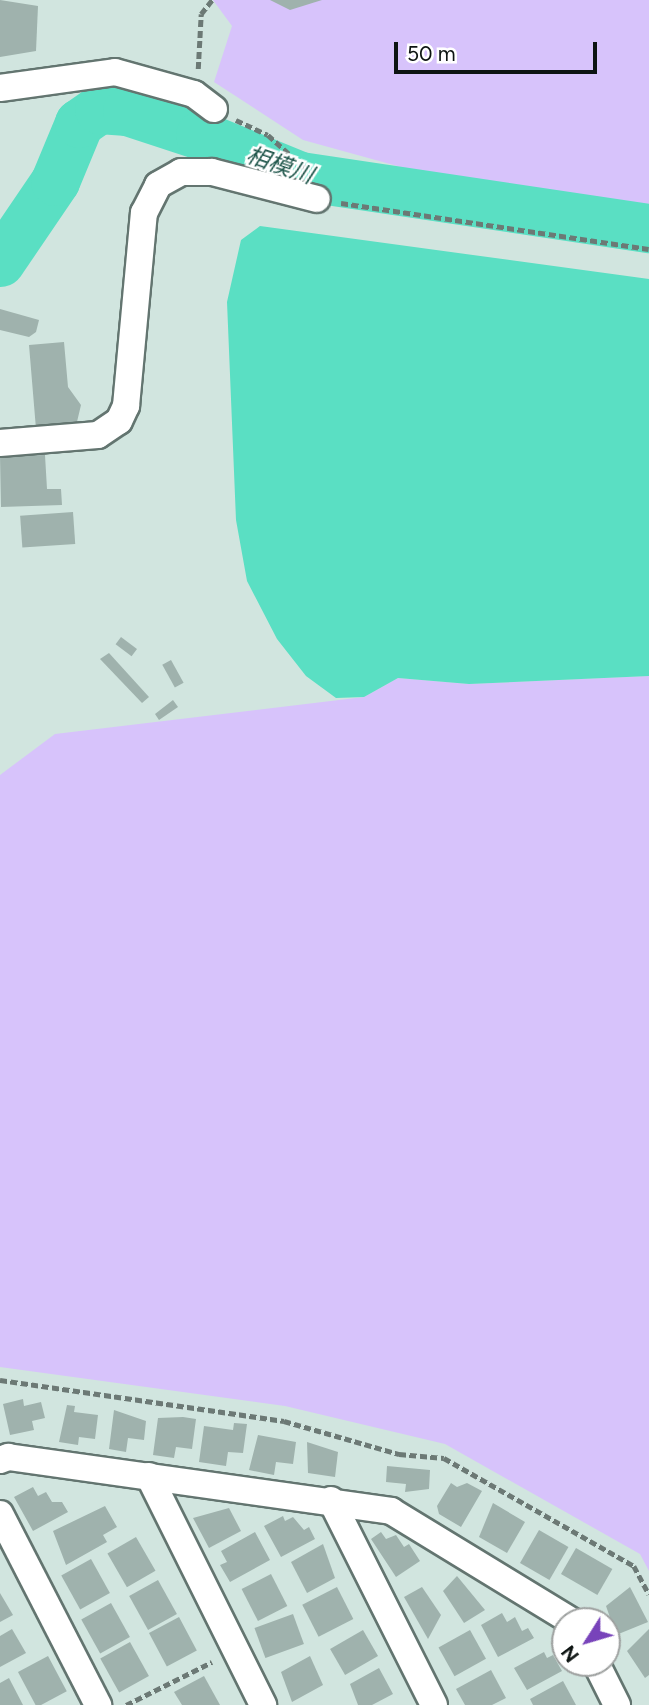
<!DOCTYPE html>
<html>
<head>
<meta charset="utf-8">
<style>
	body { margin:0 }
	#map { position:relative; width:649px; height:1705px; overflow:hidden; background:#d1e5df; font-family:Figtree,"Noto Sans JP",sans-serif }
	div>[style] { position:absolute }
	.green>* { inset:0; background:#d7c3fb }
	.water>* { inset:0; background:#5adfc3 }
	.river>* { height:49px; margin:-24.5px; padding:0 24.5px; transform-origin:24.5px; border-radius:24.5px; background:#5adfc3 }
	.building>* { inset:0; background:#9fb2ad; transform-origin:0 0 }
	.path>* { height:4.5px; margin-top:-2.25px; transform-origin:0; background:repeating-linear-gradient(90deg,#6c7975 0 7px,transparent 0 10.5px) }
	.roads { filter:drop-shadow(2px 0 #637570) drop-shadow(-2px 0 #637570) drop-shadow(0 2px #637570) drop-shadow(0 -2px #637570) }
	.street>* { height:26px; margin:-13px; padding:0 13px; transform-origin:13px; border-radius:13px; background:#fff }
	span { translate:-50% -50%; white-space:nowrap; text-align:center; line-height:1.15; -webkit-text-stroke:5px #fff; paint-order:stroke }
	.water-label { font-size:23px; color:#1e554a; font-style:italic }
	.north { position:absolute; left:551px; top:1607px; width:70px; height:70px; box-sizing:border-box; background:#fff; border:2px solid #9ea1a0; border-radius:50%; rotate:233deg; font-size:19px; font-weight:700; line-height:28px; text-align:center; color:#0d1412 }
	.north::after { content:''; display:block; margin:auto; width:24px; height:32px; background:#7843ba; clip-path:polygon(50% 0,100% 100%,50% 72%,0 100%) }
	.scale { position:absolute; left:394px; top:42px; width:203px; height:32px; box-sizing:border-box; border:4px solid #0d1412; border-top:0; padding-left:9px; font-size:21px; line-height:24px; white-space:nowrap; color:#0d1412; -webkit-text-stroke:5px #fff; paint-order:stroke }
</style>
</head>
<body>
<div id="map">
	<div class="green">
		<div style="clip-path:polygon(213px 0,649px 0,649px 204px,448px 180px,303px 140px,214px 82px,232px 26px)"></div>
		<div style="clip-path:polygon(649px 676px,649px 1571px,640px 1554px,445px 1444px,285px 1406px,0 1367px,0 775px,55px 734px,364px 697px,398px 678px,469px 684px)"></div>
	</div>
	<div class="water">
		<div style="clip-path:polygon(260px 226px,649px 279px,649px 676px,469px 684px,398px 678px,364px 697px,336px 698px,306px 676px,277px 639px,247px 581px,236px 520px,227px 302px,241px 240px)"></div>
	</div>
	<div class="river">
		<div style="left:0;top:262px;width:98px;rotate:-55.8deg"></div>
		<div style="left:55px;top:181px;width:63px;rotate:-67.5deg"></div>
		<div style="left:79px;top:123px;width:24px;rotate:-35deg"></div>
		<div style="left:99px;top:109px;width:28px;rotate:4deg"></div>
		<div style="left:127px;top:111px;width:77px;rotate:18.2deg"></div>
		<div style="left:200px;top:135px;width:108px;rotate:22.3deg"></div>
		<div style="left:300px;top:176px;width:353px;rotate:8.5deg"></div>
	</div>
	<div class="building">
		<div style="clip-path:polygon(0 0,38px 6px,36px 51px,0 57px)"></div>
		<div style="clip-path:polygon(270px 0,322px 0,290px 10px)"></div>
		<div style="clip-path:polygon(0 309px,39px 320px,36px 332px,29px 337px,0 330px)"></div>
		<div style="clip-path:polygon(64px 342px,68px 387px,81px 405px,76px 426px,36px 429px,29px 345px)"></div>
		<div style="clip-path:polygon(45px 455px,47px 489px,61px 489px,62px 505px,1px 507px,0 456px)"></div>
		<div style="left:73px;top:512px;width:32px;height:53px;rotate:86deg"></div>
		<div style="left:121px;top:637px;width:20px;height:9px;rotate:37deg"></div>
		<div style="clip-path:polygon(109px 653px,149px 697px,142px 703px,100px 659px)"></div>
		<div style="left:171px;top:660px;width:26px;height:10px;rotate:61deg"></div>
		<div style="clip-path:polygon(173px 700px,178px 707px,159px 720px,155px 714px)"></div>
		<div style="clip-path:polygon(23px 1399px,24px 1406px,41px 1402px,45px 1418px,32px 1421px,34px 1430px,10px 1435px,3px 1404px)"></div>
		<div style="clip-path:polygon(67px 1405px,75px 1406px,74px 1412px,98px 1415px,95px 1439px,79px 1437px,78px 1445px,59px 1442px)"></div>
		<div style="clip-path:polygon(114px 1410px,146px 1421px,144px 1440px,128px 1438px,126px 1452px,109px 1449px)"></div>
		<div style="clip-path:polygon(183px 1417px,196px 1419px,192px 1449px,176px 1447px,174px 1458px,153px 1455px,158px 1418px)"></div>
		<div style="clip-path:polygon(234px 1423px,247px 1424px,243px 1453px,228px 1452px,226px 1466px,199px 1462px,204px 1426px,233px 1430px)"></div>
		<div style="clip-path:polygon(258px 1435px,296px 1442px,293px 1464px,276px 1462px,274px 1475px,249px 1470px)"></div>
		<div style="clip-path:polygon(307px 1442px,338px 1452px,335px 1477px,308px 1473px)"></div>
		<div style="clip-path:polygon(387px 1466px,430px 1470px,429px 1489px,405px 1492px,406px 1484px,386px 1482px)"></div>
		<div style="clip-path:polygon(451px 1483px,457px 1487px,467px 1483px,482px 1491px,461px 1527px,439px 1514px,437px 1506px)"></div>
		<div style="clip-path:polygon(33px 1487px,38px 1496px,46px 1492px,52px 1502px,62px 1502px,68px 1512px,33px 1531px,14px 1497px)"></div>
		<div style="clip-path:polygon(493px 1503px,525px 1522px,507px 1553px,479px 1537px)"></div>
		<div style="clip-path:polygon(105px 1506px,117px 1527px,103px 1535px,107px 1542px,66px 1565px,53px 1531px)"></div>
		<div style="clip-path:polygon(229px 1508px,241px 1531px,209px 1548px,193px 1518px)"></div>
		<div style="clip-path:polygon(283px 1516px,285px 1521px,293px 1517px,304px 1530px,309px 1527px,315px 1539px,281px 1557px,264px 1526px)"></div>
		<div style="left:539px;top:1530px;width:34px;height:38px;rotate:30deg"></div>
		<div style="clip-path:polygon(255px 1532px,270px 1560px,230px 1582px,220px 1565px,227px 1562px,221px 1551px)"></div>
		<div style="clip-path:polygon(381px 1532px,386px 1539px,396px 1535px,404px 1547px,409px 1544px,420px 1561px,396px 1577px,371px 1539px)"></div>
		<div style="left:136px;top:1537px;width:39px;height:33px;rotate:60deg"></div>
		<div style="clip-path:polygon(323px 1544px,335px 1578px,307px 1593px,291px 1562px)"></div>
		<div style="left:576px;top:1548px;width:42px;height:30px;rotate:30deg"></div>
		<div style="left:91px;top:1559px;width:39px;height:34px;rotate:61deg"></div>
		<div style="left:271px;top:1574px;width:36px;height:33px;rotate:63deg"></div>
		<div style="clip-path:polygon(457px 1576px,485px 1610px,464px 1623px,443px 1591px)"></div>
		<div style="left:158px;top:1580px;width:39px;height:33px;rotate:61deg"></div>
		<div style="left:337px;top:1587px;width:36px;height:39px;rotate:63deg"></div>
		<div style="clip-path:polygon(422px 1587px,441px 1615px,428px 1639px,404px 1597px)"></div>
		<div style="clip-path:polygon(630px 1587px,648px 1622px,616px 1635px,606px 1606px)"></div>
		<div style="clip-path:polygon(0 1593px,13px 1615px,0 1622px)"></div>
		<div style="left:111px;top:1603px;width:39px;height:34px;rotate:61deg"></div>
		<div style="clip-path:polygon(502px 1613px,507px 1622px,515px 1617px,522px 1631px,528px 1628px,534px 1638px,498px 1657px,481px 1625px)"></div>
		<div style="left:293px;top:1614px;width:32px;height:41px;rotate:70deg"></div>
		<div style="left:179px;top:1617px;width:38px;height:34px;rotate:62deg"></div>
		<div style="clip-path:polygon(12px 1629px,26px 1653px,0 1667px,0 1636px)"></div>
		<div style="clip-path:polygon(649px 1629px,649px 1675px,645px 1678px,627px 1651px)"></div>
		<div style="left:363px;top:1630px;width:30px;height:38px;rotate:60deg"></div>
		<div style="left:470px;top:1630px;width:33px;height:36px;rotate:61deg"></div>
		<div style="left:130px;top:1642px;width:39px;height:34px;rotate:61deg"></div>
		<div style="clip-path:polygon(544px 1652px,547px 1658px,553px 1655px,562px 1671px,527px 1690px,514px 1668px)"></div>
		<div style="left:48px;top:1656px;width:40px;height:34px;rotate:62deg"></div>
		<div style="clip-path:polygon(310px 1656px,323px 1685px,292px 1702px,281px 1672px)"></div>
		<div style="clip-path:polygon(379px 1668px,393px 1694px,372px 1705px,358px 1705px,350px 1684px)"></div>
		<div style="clip-path:polygon(491px 1670px,506px 1698px,492px 1705px,465px 1705px,456px 1689px)"></div>
		<div style="clip-path:polygon(204px 1676px,220px 1705px,182px 1705px,174px 1692px)"></div>
		<div style="clip-path:polygon(9px 1678px,23px 1705px,0 1705px,0 1683px)"></div>
		<div style="clip-path:polygon(563px 1681px,576px 1705px,533px 1705px,530px 1699px)"></div>
	</div>
	<div class="path">
		<div style="left:198px;top:69px;width:55px;rotate:-86.9deg"></div>
		<div style="left:201px;top:14px;width:18px;rotate:-52deg"></div>
		<div style="left:236px;top:120px;width:35px;rotate:25deg"></div>
		<div style="left:268px;top:135px;width:51px;rotate:41.8deg"></div>
		<div style="left:341px;top:203px;width:311px;rotate:8.5deg"></div>
		<div style="left:0;top:1380px;width:287px;rotate:8.2deg"></div>
		<div style="left:284px;top:1421px;width:120px;rotate:16deg"></div>
		<div style="left:399px;top:1454px;width:45px;rotate:5.1deg"></div>
		<div style="left:444px;top:1458px;width:219px;rotate:29.6deg"></div>
		<div style="left:634px;top:1566px;width:32px;rotate:62deg"></div>
		<div style="left:126px;top:1705px;width:96px;rotate:-26.6deg"></div>
	</div>
	<div class="roads">
		<div class="street">
			<div style="left:0;top:88px;width:116px;rotate:-7.9deg"></div>
			<div style="left:115px;top:72px;width:82px;rotate:15.6deg"></div>
			<div style="left:194px;top:94px;width:25px;rotate:37deg"></div>
			<div style="left:0;top:443px;width:98px;rotate:-4.7deg"></div>
			<div style="left:98px;top:435px;width:25px;rotate:-34deg"></div>
			<div style="left:119px;top:421px;width:17px;rotate:-65deg"></div>
			<div style="left:126px;top:406px;width:194px;rotate:-84.7deg"></div>
			<div style="left:144px;top:213px;width:31px;rotate:-63deg"></div>
			<div style="left:158px;top:185px;width:26px;rotate:-29deg"></div>
			<div style="left:181px;top:172px;width:31px"></div>
			<div style="left:212px;top:172px;width:108px;rotate:14.4deg"></div>
			<div style="left:0;top:1460px;width:9px;rotate:-21deg"></div>
			<div style="left:8px;top:1457px;width:387px;rotate:8deg"></div>
			<div style="left:391px;top:1511px;width:211px;rotate:31.4deg"></div>
			<div style="left:149px;top:1476px;width:256px;rotate:63.5deg"></div>
			<div style="left:331px;top:1500px;width:229px;rotate:63.3deg"></div>
			<div style="left:0;top:1514px;width:215px;rotate:62.8deg"></div>
			<div style="left:596px;top:1663px;width:47px;rotate:63.4deg"></div>
		</div>
	</div>
	<div class="water-label">
		<span style="left:280px;top:165px;rotate:19deg">相模川</span>
	</div>
	<div class="north">N</div>
	<div class="scale">50 m</div>
</div>
</body>
</html>
